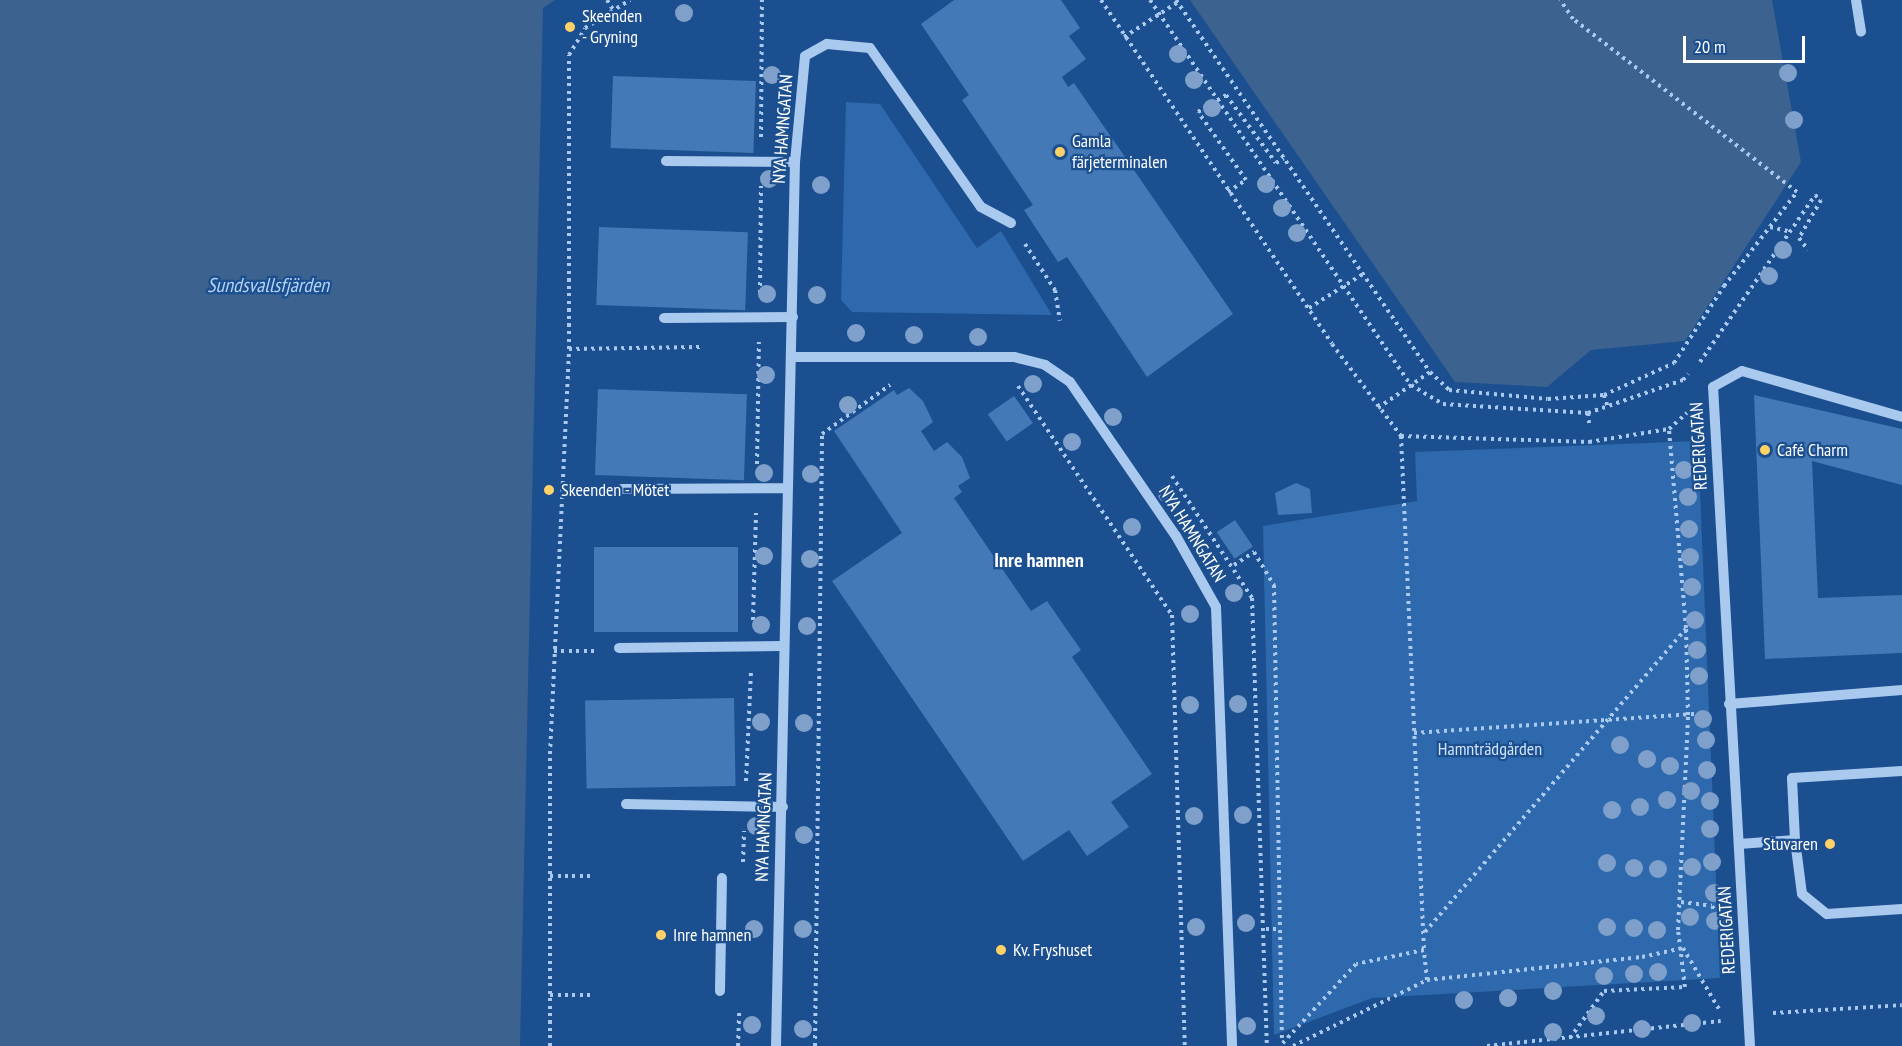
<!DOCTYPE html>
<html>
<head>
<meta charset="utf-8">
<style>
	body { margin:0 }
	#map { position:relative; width:1902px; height:1046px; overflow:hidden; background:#1b4f8f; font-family:"PT Sans Narrow",sans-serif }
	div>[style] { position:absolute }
	.green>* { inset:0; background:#2e69ad }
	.water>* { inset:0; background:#3c6290 }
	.building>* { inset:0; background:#4478b7; transform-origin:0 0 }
	.path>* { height:4px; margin-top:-2px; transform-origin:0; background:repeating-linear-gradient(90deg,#a9c9ee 0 3px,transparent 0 7.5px) }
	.minor>* { height:10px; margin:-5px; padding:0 5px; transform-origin:5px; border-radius:5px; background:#a9c9ee }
	.trees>* { width:18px; height:18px; margin:-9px; border-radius:50%; background:#7ea0ca }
	.dots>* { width:16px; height:16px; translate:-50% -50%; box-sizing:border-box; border:3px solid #1b4f8f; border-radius:50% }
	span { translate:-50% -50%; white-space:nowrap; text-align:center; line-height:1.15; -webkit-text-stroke:4.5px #1b4f8f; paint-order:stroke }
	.poi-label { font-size:18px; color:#fff }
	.left { translate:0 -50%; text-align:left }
	.right { translate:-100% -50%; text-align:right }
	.street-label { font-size:18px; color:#fff }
	.park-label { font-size:18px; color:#cfe3fa }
	.water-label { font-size:20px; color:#b5d3f5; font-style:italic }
	.neighbourhood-label { font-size:20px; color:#fff; font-weight:700 }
	.scale { position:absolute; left:1683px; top:36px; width:122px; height:27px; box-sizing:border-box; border:3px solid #fff; border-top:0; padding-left:8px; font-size:18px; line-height:21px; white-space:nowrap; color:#fff; -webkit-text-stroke:4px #1b4f8f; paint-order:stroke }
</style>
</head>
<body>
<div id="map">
	<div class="green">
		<div style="clip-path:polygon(846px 102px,880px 104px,977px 248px,1001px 231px,1052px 315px,852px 312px,841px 300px)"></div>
		<div style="clip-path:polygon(1698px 441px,1720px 978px,1372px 998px,1274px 1035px,1263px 526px,1417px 501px,1415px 452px)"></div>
	</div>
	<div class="water">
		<div style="clip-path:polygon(0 0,555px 0,543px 8px,520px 1046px,0 1046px)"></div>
		<div style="clip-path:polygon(1190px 0,1772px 0,1801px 162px,1685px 341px,1591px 350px,1547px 387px,1455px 382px)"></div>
	</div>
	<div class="building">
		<div style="clip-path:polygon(954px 0,1061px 0,1080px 28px,1069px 36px,1086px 59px,1062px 77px,1068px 87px,1074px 83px,1233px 314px,1147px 377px,1067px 257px,1058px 262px,1024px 210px,1033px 205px,962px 100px,969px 95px,921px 24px)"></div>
		<div style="left:613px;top:76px;width:143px;height:72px;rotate:2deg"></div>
		<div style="left:599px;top:227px;width:149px;height:78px;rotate:2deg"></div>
		<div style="clip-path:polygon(909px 388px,923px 401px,933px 422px,921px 431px,934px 451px,947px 442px,962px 457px,970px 478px,958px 486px,962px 492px,954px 498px,1031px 611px,1047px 601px,1081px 650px,1072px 657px,1152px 774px,1111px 802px,1129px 827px,1087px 856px,1069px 830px,1023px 861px,832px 581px,902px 533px,834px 431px,894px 390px,897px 395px)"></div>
		<div style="left:598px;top:389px;width:149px;height:86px;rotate:2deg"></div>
		<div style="clip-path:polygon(1754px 395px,1902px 429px,1902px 485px,1812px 461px,1818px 598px,1902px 595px,1902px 653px,1765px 659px)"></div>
		<div style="left:1014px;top:396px;width:33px;height:32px;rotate:55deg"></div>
		<div style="clip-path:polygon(1296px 483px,1310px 489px,1312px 513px,1278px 515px,1275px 493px)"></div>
		<div style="left:1235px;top:520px;width:32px;height:22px;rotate:56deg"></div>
		<div style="left:594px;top:547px;width:144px;height:85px"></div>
		<div style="left:734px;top:698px;width:88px;height:149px;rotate:89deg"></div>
	</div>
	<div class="path">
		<div style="left:607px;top:0;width:13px;rotate:58deg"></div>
		<div style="left:1101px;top:0;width:414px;rotate:56.1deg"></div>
		<div style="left:1332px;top:344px;width:115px;rotate:53.1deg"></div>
		<div style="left:1401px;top:436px;width:515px;rotate:87.44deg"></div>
		<div style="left:1424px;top:950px;width:69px;rotate:168.4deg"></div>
		<div style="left:1356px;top:964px;width:112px;rotate:132.8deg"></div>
		<div style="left:1150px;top:0;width:465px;rotate:55.9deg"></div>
		<div style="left:1411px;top:385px;width:37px;rotate:31deg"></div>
		<div style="left:1443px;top:404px;width:145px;rotate:3.6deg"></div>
		<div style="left:1588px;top:413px;width:101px;rotate:-19.2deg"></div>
		<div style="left:1683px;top:380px;width:8px;rotate:-50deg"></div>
		<div style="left:1176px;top:0;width:450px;rotate:55.7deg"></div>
		<div style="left:1430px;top:372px;width:26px;rotate:43deg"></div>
		<div style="left:1449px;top:390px;width:99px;rotate:5.2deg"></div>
		<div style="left:1548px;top:399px;width:56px;rotate:-4.1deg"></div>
		<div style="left:1604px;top:395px;width:77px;rotate:-24.6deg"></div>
		<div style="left:1674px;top:363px;width:92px;rotate:-57deg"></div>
		<div style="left:1724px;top:286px;width:119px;rotate:-52.2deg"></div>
		<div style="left:1797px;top:192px;width:283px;rotate:-142.3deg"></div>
		<div style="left:1573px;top:19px;width:23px;rotate:-124deg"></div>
		<div style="left:1124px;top:37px;width:64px;rotate:-32.9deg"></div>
		<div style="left:761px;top:137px;width:137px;rotate:-89.6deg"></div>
		<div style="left:1228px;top:192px;width:22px;rotate:-34deg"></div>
		<div style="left:1246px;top:180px;width:83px;rotate:-125.2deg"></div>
		<div style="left:1198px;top:112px;width:33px;rotate:-31deg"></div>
		<div style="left:1226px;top:95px;width:84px;rotate:53.7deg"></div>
		<div style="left:1276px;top:163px;width:9px;rotate:-32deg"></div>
		<div style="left:1770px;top:227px;width:18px;rotate:13deg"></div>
		<div style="left:1025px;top:244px;width:55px;rotate:56.9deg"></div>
		<div style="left:1055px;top:290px;width:31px;rotate:81deg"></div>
		<div style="left:760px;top:293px;width:107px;rotate:-89.5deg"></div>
		<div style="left:1309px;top:308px;width:64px;rotate:-32.2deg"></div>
		<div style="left:569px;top:349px;width:131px;rotate:-0.9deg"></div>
		<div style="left:1700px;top:362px;width:203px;rotate:-55.4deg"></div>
		<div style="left:1815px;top:195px;width:8px;rotate:40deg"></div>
		<div style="left:1821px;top:200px;width:44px;rotate:120.1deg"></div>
		<div style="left:1799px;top:238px;width:15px;rotate:53deg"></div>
		<div style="left:1018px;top:386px;width:276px;rotate:56.1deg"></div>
		<div style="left:1172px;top:615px;width:431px;rotate:88.3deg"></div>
		<div style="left:1604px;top:395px;width:14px;rotate:73deg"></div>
		<div style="left:1378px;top:408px;width:63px;rotate:-34.7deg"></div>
		<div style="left:1588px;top:413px;width:10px;rotate:84deg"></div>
		<div style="left:1401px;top:436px;width:188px;rotate:1.8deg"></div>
		<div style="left:1589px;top:442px;width:81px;rotate:-9.2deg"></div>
		<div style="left:1669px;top:429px;width:24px;rotate:-42deg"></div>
		<div style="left:757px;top:464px;width:122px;rotate:-89.1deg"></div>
		<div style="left:1172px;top:476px;width:146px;rotate:56.7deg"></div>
		<div style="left:1252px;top:598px;width:448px;rotate:88.1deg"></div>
		<div style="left:562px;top:491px;width:35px;rotate:-2deg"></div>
		<div style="left:1234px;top:565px;width:24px;rotate:-33deg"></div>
		<div style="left:1254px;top:552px;width:39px;rotate:59deg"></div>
		<div style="left:1274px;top:585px;width:457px;rotate:89deg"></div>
		<div style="left:753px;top:620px;width:107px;rotate:-88.4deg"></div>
		<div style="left:554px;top:651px;width:40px"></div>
		<div style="left:1414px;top:733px;width:291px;rotate:-3.9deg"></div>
		<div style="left:746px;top:781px;width:109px;rotate:-87.4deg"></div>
		<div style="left:743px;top:862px;width:31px;rotate:-88deg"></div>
		<div style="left:550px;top:876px;width:44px"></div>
		<div style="left:1681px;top:902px;width:31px;rotate:7deg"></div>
		<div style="left:1712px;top:906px;width:6px;rotate:59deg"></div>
		<div style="left:1266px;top:929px;width:14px"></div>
		<div style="left:1425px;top:932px;width:400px;rotate:-49.3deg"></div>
		<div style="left:1427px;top:980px;width:216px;rotate:-6.1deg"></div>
		<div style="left:1642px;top:957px;width:42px;rotate:-12.4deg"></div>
		<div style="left:1683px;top:948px;width:71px;rotate:59.5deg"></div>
		<div style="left:550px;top:995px;width:42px"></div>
		<div style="left:1773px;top:1013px;width:129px;rotate:-3.5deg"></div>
		<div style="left:1570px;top:1038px;width:58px;rotate:-54.1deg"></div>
		<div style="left:1604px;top:991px;width:81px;rotate:-2.8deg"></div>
		<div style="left:1685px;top:987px;width:57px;rotate:-97deg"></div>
		<div style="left:1678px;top:930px;width:215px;rotate:-87.3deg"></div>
		<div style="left:1688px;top:715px;width:87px;rotate:-91.3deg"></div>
		<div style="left:1686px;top:628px;width:200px;rotate:-94.9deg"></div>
		<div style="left:550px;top:1046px;width:292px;rotate:-90deg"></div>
		<div style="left:550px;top:754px;width:405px;rotate:-87.3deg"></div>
		<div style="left:569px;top:349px;width:294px;rotate:-90deg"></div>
		<div style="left:569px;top:55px;width:31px;rotate:-59deg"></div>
		<div style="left:585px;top:28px;width:53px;rotate:-31.9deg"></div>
		<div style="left:738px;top:1046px;width:35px;rotate:-88deg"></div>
		<div style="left:815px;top:1046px;width:612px;rotate:-89.34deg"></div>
		<div style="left:822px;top:434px;width:84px;rotate:-35.8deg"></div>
		<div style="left:1293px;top:1046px;width:149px;rotate:-26.2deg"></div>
		<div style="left:1427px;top:980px;width:30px;rotate:-96deg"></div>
		<div style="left:1487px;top:1046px;width:235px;rotate:-6.1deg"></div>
	</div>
	<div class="minor">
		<div style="left:1856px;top:0;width:32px;rotate:81deg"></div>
		<div style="left:666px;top:161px;width:129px;rotate:0.4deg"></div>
		<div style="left:664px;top:318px;width:129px;rotate:-0.4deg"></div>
		<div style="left:792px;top:357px;width:222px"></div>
		<div style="left:1014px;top:357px;width:32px;rotate:14deg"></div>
		<div style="left:1045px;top:365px;width:30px;rotate:34deg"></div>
		<div style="left:1070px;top:382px;width:187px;rotate:55.5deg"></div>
		<div style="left:1176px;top:536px;width:81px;rotate:60.6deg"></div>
		<div style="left:1216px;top:607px;width:439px;rotate:87.9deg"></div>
		<div style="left:622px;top:489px;width:165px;rotate:-0.3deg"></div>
		<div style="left:619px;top:648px;width:164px;rotate:-0.7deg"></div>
		<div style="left:1729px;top:704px;width:174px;rotate:-4.6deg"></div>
		<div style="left:626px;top:804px;width:157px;rotate:1.1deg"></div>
		<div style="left:1795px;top:840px;width:54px;rotate:82.6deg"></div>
		<div style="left:1802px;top:894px;width:32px;rotate:39deg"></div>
		<div style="left:1827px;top:914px;width:75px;rotate:-3.8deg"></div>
		<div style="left:1739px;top:844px;width:56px;rotate:-4.1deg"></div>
		<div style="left:1795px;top:840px;width:62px;rotate:-92.8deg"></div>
		<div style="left:1792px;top:778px;width:110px;rotate:-3.6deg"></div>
		<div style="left:720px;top:991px;width:113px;rotate:-89deg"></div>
		<div style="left:776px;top:1046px;width:884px;rotate:-88.77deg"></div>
		<div style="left:795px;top:162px;width:106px;rotate:-84.6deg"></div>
		<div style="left:805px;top:56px;width:25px;rotate:-29deg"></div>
		<div style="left:827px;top:44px;width:43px;rotate:5.3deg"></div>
		<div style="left:870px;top:48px;width:194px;rotate:55.1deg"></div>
		<div style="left:981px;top:207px;width:34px;rotate:28deg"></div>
		<div style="left:1750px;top:1046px;width:660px;rotate:-93.21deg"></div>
		<div style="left:1713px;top:387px;width:33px;rotate:-29deg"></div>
		<div style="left:1742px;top:371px;width:166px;rotate:16deg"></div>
	</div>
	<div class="trees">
		<div style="left:684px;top:13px"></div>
		<div style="left:1178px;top:54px"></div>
		<div style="left:1788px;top:73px"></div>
		<div style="left:772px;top:75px"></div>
		<div style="left:1194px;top:80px"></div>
		<div style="left:1212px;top:108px"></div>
		<div style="left:1794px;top:120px"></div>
		<div style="left:769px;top:179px"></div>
		<div style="left:1266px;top:184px"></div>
		<div style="left:821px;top:185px"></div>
		<div style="left:1282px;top:208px"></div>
		<div style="left:1297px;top:233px"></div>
		<div style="left:1783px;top:250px"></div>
		<div style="left:1769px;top:276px"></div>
		<div style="left:767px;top:294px"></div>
		<div style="left:817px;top:295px"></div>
		<div style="left:856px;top:333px"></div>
		<div style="left:914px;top:335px"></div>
		<div style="left:978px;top:337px"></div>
		<div style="left:766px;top:375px"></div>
		<div style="left:1033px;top:384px"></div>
		<div style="left:848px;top:405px"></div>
		<div style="left:1113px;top:417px"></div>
		<div style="left:1072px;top:442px"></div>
		<div style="left:1684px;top:470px"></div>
		<div style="left:764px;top:473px"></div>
		<div style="left:811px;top:474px"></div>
		<div style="left:1167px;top:494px"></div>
		<div style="left:1688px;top:497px"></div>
		<div style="left:1132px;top:527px"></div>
		<div style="left:1689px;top:529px"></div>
		<div style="left:764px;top:556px"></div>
		<div style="left:1690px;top:557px"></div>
		<div style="left:810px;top:559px"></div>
		<div style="left:1692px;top:587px"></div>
		<div style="left:1234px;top:593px"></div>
		<div style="left:1190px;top:614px"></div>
		<div style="left:1695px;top:620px"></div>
		<div style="left:761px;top:625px"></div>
		<div style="left:807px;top:626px"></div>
		<div style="left:1697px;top:650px"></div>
		<div style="left:1699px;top:676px"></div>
		<div style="left:1238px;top:704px"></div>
		<div style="left:1190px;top:705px"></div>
		<div style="left:1703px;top:719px"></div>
		<div style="left:761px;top:722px"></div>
		<div style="left:804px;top:723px"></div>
		<div style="left:1706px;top:740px"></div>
		<div style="left:1620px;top:745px"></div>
		<div style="left:1647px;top:759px"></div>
		<div style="left:1670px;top:766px"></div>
		<div style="left:1707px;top:770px"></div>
		<div style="left:1691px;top:791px"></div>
		<div style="left:1667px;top:800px"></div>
		<div style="left:1710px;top:801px"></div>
		<div style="left:1640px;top:807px"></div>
		<div style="left:1612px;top:810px"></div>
		<div style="left:1243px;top:815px"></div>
		<div style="left:1194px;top:816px"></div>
		<div style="left:756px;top:826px"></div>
		<div style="left:1710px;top:829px"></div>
		<div style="left:804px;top:835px"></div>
		<div style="left:1712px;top:862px"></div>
		<div style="left:1607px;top:863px"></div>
		<div style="left:1692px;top:867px"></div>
		<div style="left:1634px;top:868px"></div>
		<div style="left:1658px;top:869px"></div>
		<div style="left:1714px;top:893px"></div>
		<div style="left:1690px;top:917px"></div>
		<div style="left:1715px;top:921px"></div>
		<div style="left:1246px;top:923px"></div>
		<div style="left:1196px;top:927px"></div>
		<div style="left:1607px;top:927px"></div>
		<div style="left:1634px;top:928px"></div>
		<div style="left:754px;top:929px"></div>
		<div style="left:803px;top:929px"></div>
		<div style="left:1657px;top:930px"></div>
		<div style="left:1658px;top:972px"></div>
		<div style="left:1634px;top:974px"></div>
		<div style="left:1604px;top:976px"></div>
		<div style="left:1553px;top:991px"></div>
		<div style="left:1508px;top:998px"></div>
		<div style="left:1464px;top:1000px"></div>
		<div style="left:1596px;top:1016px"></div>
		<div style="left:1692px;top:1023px"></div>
		<div style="left:752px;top:1025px"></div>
		<div style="left:1247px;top:1026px"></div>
		<div style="left:803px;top:1029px"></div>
		<div style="left:1642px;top:1029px"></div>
		<div style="left:1553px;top:1032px"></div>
	</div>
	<div class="dots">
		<div style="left:570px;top:27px;background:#ffd166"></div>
		<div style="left:1060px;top:152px;background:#ffd166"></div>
		<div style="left:1765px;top:450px;background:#ffd166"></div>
		<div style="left:549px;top:490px;background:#ffd166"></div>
		<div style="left:1830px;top:844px;background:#ffd166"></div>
		<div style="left:661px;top:935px;background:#ffd166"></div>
		<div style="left:1001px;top:950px;background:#ffd166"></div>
	</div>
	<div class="poi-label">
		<span class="left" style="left:582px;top:27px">Skeenden<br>- Gryning</span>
		<span class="left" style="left:1072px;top:152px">Gamla<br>färjeterminalen</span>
		<span class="left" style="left:1777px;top:450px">Café Charm</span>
		<span class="left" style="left:561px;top:490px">Skeenden - Mötet</span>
		<span class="right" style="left:1818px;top:844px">Stuvaren</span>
		<span class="left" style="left:673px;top:935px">Inre hamnen</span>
		<span class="left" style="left:1013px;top:950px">Kv. Fryshuset</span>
	</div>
	<div class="street-label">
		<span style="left:783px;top:129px;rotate:-86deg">NYA HAMNGATAN</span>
		<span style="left:1699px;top:446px;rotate:-93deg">REDERIGATAN</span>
		<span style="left:1192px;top:534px;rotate:58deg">NYA HAMNGATAN</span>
		<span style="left:764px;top:827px;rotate:-88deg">NYA HAMNGATAN</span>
		<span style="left:1727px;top:930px;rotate:-93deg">REDERIGATAN</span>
	</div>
	<div class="park-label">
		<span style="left:1490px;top:749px">Hamnträdgården</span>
	</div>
	<div class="water-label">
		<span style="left:268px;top:285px">Sundsvallsfjärden</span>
	</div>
	<div class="neighbourhood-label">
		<span style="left:1039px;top:560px">Inre hamnen</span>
	</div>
	<div class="scale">20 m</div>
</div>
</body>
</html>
